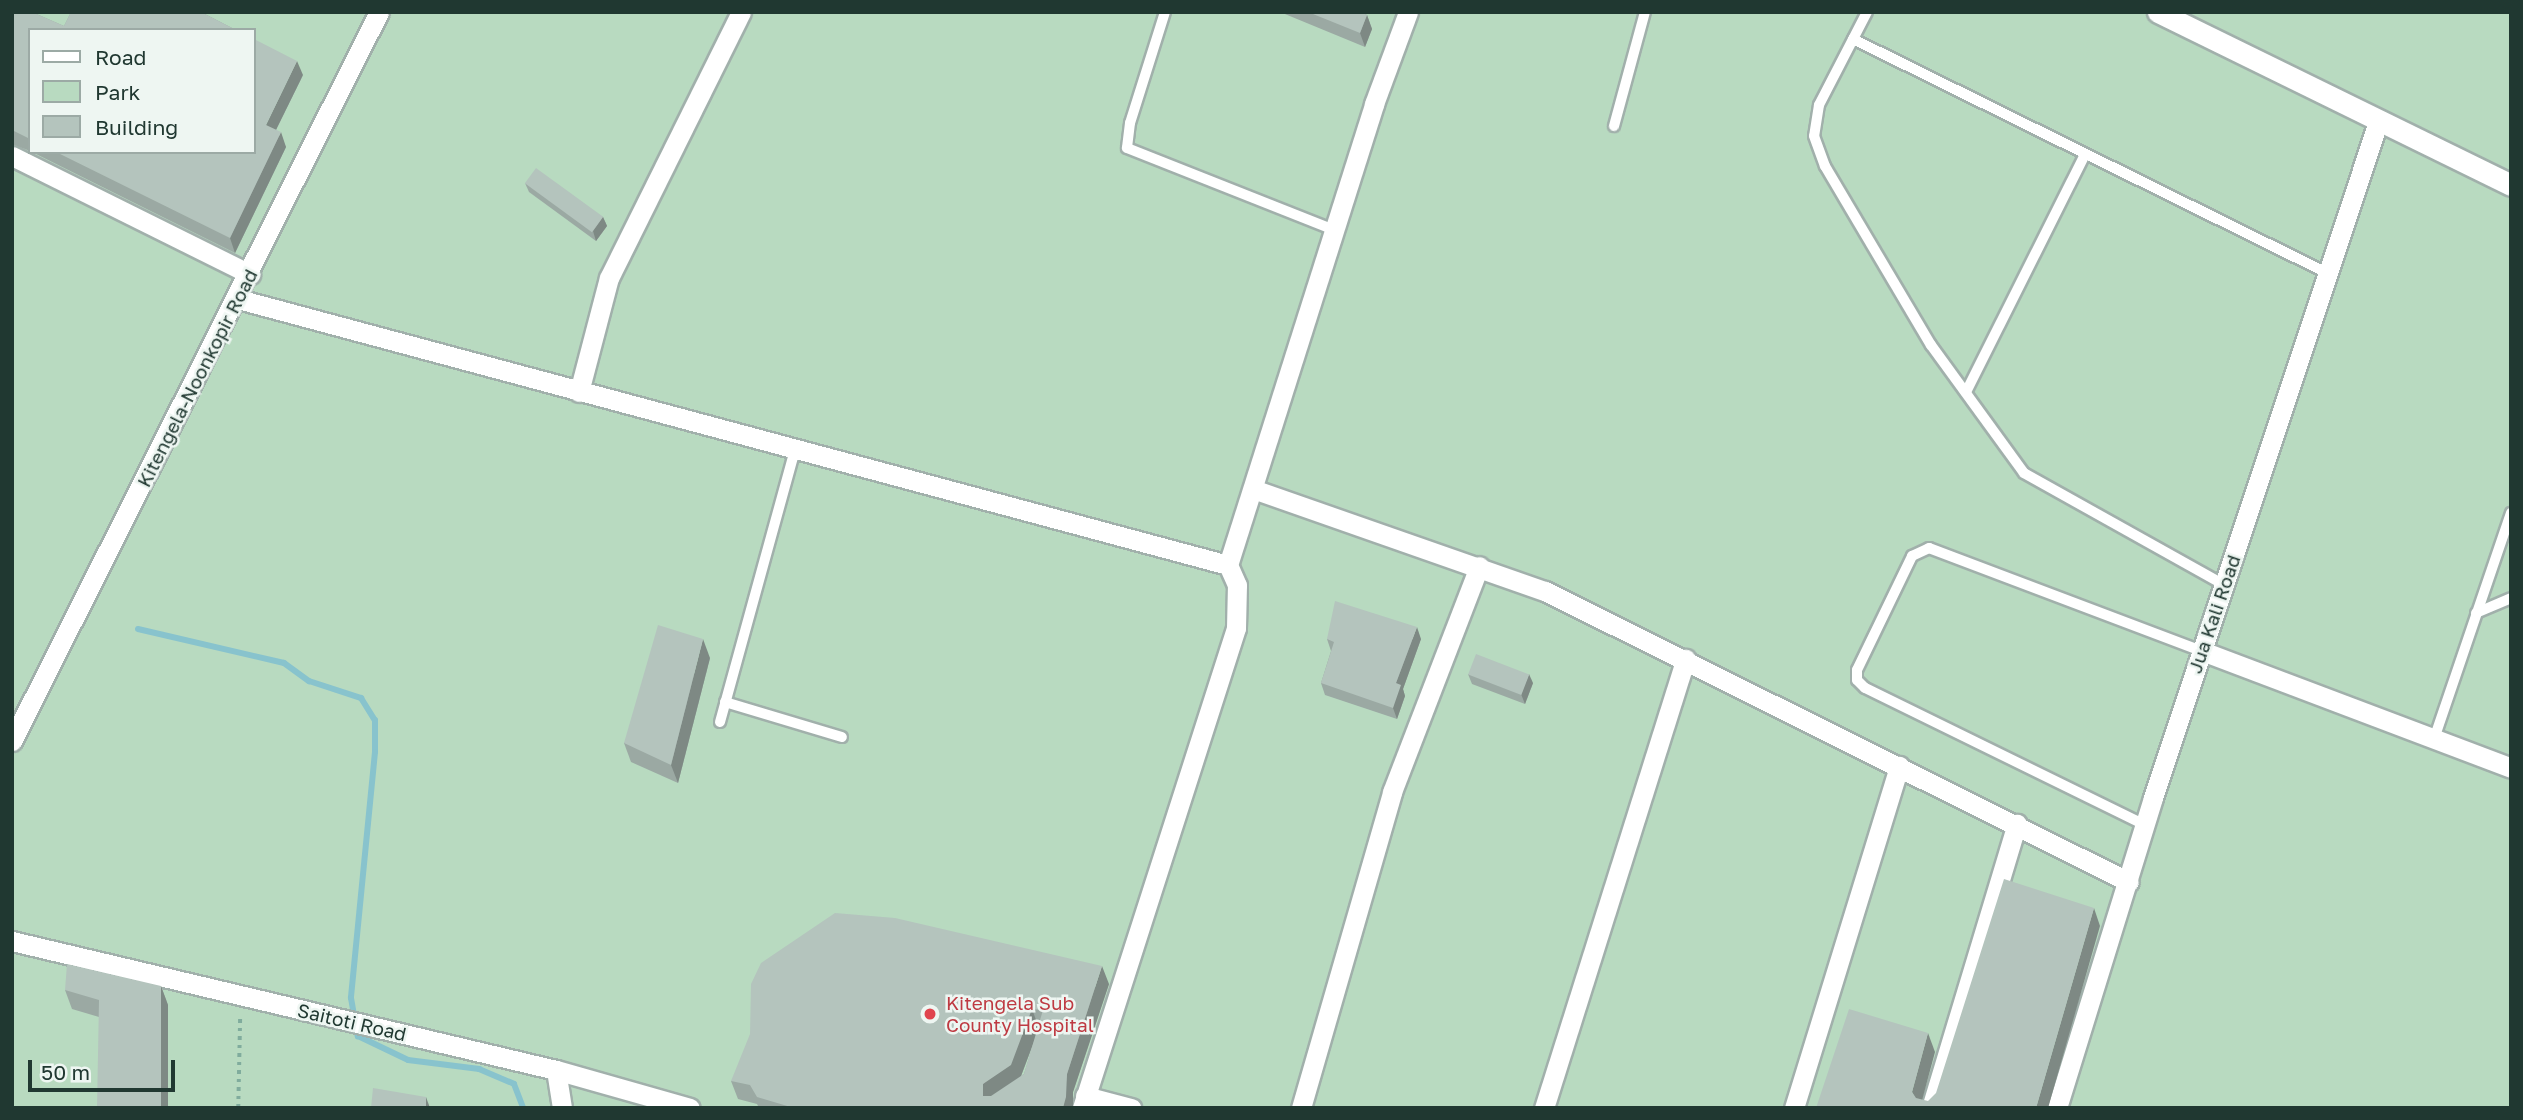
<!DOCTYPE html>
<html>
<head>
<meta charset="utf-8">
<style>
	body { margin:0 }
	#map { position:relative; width:2523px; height:1120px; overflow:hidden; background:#dee9e4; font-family:"Golos Text",sans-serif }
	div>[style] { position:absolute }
	.green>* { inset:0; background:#b8dac0 }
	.stream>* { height:6px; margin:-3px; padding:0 3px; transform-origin:3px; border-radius:3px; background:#88c3cd }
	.path>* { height:3.5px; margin-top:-1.75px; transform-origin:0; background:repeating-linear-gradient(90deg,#80ac9d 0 3.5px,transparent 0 8.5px) }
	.roads { filter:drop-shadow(2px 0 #a1b0ab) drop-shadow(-2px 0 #a1b0ab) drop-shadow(0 2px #a1b0ab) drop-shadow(0 -2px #a1b0ab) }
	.service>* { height:10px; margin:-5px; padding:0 5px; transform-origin:5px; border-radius:5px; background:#fff }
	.minor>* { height:19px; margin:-9.5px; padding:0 9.5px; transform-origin:9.5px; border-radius:9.5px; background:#fff }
	.tertiary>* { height:21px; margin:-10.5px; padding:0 10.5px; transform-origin:10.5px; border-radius:10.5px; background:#fff }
	.wall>* { inset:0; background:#9ba9a3 }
	.shaded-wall>* { inset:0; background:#7e8984 }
	.building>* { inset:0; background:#b4c4bd; transform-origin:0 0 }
	.dots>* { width:19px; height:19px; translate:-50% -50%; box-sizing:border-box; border:4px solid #eef6f2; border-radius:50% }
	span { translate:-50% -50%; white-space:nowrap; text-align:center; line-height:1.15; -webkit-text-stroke:5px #eef6f2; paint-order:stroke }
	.street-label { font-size:19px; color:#203831 }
	.health-label { font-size:19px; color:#be3a42 }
	.left { translate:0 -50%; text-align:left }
	.frame { position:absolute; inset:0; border:14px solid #203831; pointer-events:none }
	.legend { position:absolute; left:28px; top:28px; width:228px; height:126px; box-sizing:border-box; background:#eef6f2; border:2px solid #9caaa5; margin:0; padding:9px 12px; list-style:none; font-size:21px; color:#203831 }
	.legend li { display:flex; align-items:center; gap:14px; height:35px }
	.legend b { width:35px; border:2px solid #9caaa5 }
	.scale { position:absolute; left:28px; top:1060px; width:147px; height:32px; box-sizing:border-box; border:4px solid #203831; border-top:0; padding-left:9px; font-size:21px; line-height:24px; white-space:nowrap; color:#203831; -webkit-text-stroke:5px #eef6f2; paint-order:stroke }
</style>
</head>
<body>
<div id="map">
	<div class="green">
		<div style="clip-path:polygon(evenodd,12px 12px,2511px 12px,2511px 1108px,12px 1108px,12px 12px,30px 30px,254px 30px,254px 152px,30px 152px,30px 30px)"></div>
	</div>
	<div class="stream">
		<div style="left:138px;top:629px;width:150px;rotate:13.1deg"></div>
		<div style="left:284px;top:663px;width:31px;rotate:36deg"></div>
		<div style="left:309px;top:681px;width:55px;rotate:18.1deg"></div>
		<div style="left:361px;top:698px;width:26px;rotate:58deg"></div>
		<div style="left:375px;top:720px;width:32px;rotate:90deg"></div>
		<div style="left:375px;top:752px;width:247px;rotate:95.6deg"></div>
		<div style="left:351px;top:998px;width:39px;rotate:80deg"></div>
		<div style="left:358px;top:1036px;width:55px;rotate:25.6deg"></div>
		<div style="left:408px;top:1060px;width:72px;rotate:7.2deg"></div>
		<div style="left:479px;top:1069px;width:38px;rotate:23deg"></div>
		<div style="left:514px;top:1084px;width:26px;rotate:69deg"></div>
	</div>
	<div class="path">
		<div style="left:238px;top:1108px;width:93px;rotate:-88.8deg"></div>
	</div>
	<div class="roads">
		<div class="service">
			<div style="left:1165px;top:12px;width:116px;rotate:107.5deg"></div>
			<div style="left:1130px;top:123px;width:25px;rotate:97deg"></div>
			<div style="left:1127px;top:148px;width:223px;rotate:21.6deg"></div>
			<div style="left:1867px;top:12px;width:105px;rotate:117.3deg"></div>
			<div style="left:1819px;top:105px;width:31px;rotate:99deg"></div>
			<div style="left:1814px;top:136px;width:32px;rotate:70deg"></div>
			<div style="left:1825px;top:166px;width:208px;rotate:59.4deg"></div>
			<div style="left:1931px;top:345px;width:158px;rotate:54deg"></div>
			<div style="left:2024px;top:473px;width:229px;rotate:29.2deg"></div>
			<div style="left:1853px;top:39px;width:529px;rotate:26.27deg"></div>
			<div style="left:1614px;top:126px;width:118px;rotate:-74.8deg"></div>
			<div style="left:1966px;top:392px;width:266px;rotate:-63.4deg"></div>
			<div style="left:2476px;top:613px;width:38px;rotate:-23deg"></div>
			<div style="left:725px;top:702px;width:122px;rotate:16.7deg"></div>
			<div style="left:720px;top:722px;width:282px;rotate:-74.6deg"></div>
			<div style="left:2434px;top:739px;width:239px;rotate:-71.2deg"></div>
			<div style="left:2145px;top:825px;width:312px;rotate:-153.9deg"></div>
			<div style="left:1865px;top:688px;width:11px;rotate:-135deg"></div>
			<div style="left:1857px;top:680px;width:10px;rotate:-90deg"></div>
			<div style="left:1857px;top:670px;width:127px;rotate:-64.2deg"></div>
			<div style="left:1912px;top:556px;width:19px;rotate:-25deg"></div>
			<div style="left:1929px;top:548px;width:292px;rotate:20.7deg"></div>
		</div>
		<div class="minor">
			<div style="left:12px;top:156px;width:266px;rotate:26.4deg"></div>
			<div style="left:238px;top:299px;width:1025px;rotate:15.04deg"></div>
			<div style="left:1228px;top:565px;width:484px;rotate:-72.4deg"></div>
			<div style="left:1374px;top:104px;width:98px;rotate:-69.7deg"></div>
			<div style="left:579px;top:392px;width:118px;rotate:-75.3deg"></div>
			<div style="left:609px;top:278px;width:297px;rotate:-63.6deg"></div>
			<div style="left:1253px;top:489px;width:309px;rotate:19.3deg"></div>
			<div style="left:1545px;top:591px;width:652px;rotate:26.49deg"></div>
			<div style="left:2202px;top:651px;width:330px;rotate:20.7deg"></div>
			<div style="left:12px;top:741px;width:816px;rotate:-63.28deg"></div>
			<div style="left:12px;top:941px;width:559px;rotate:13.34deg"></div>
			<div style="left:556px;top:1070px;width:139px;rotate:15.8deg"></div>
			<div style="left:556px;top:1070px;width:38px;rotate:81deg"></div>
			<div style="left:1085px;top:1096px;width:48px;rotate:14.6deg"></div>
			<div style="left:1082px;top:1108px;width:504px;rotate:-72.21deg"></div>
			<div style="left:1236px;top:628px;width:43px;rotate:-88.7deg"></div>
			<div style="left:1237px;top:585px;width:22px;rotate:-114deg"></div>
			<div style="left:1301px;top:1108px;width:329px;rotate:-73.9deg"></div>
			<div style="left:1392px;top:792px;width:242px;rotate:-68.9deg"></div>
			<div style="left:1544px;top:1108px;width:471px;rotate:-72.5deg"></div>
			<div style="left:1794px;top:1108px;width:358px;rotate:-72.9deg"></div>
			<div style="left:1931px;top:1108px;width:297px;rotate:-73.2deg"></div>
			<div style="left:2057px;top:1108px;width:325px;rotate:-72.8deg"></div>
			<div style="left:2153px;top:798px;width:712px;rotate:-71.59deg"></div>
		</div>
		<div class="tertiary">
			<div style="left:2158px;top:12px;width:393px;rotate:26.1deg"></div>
		</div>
	</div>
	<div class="wall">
		<div style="clip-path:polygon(12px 12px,32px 12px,64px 26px,71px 12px,201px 12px,236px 30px,30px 30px,30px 151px,12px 144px)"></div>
		<div style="clip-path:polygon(1280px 12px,1361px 12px,1367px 15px,1372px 29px,1365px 47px)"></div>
		<div style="clip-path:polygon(303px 75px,276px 130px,286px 147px,235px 253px,32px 152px,254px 152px)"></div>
		<div style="clip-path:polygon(525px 183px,603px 217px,607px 226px,596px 241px,529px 192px)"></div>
		<div style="clip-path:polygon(1327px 639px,1421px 639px,1403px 689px,1405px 696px,1397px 719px,1325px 695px,1321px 683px,1331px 651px)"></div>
		<div style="clip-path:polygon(710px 658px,678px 783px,631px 762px,624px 743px)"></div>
		<div style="clip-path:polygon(1468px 674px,1533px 683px,1525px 704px,1472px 684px)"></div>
		<div style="clip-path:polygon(evenodd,1109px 984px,1073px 1092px,1073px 1108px,759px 1108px,757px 1104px,738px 1099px,731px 1081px,1109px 984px,1034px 1042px,1024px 1074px,1021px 1076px,1034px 1042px)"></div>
		<div style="clip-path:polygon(161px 986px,168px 1005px,168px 1108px,99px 1017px,72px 1009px,65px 990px)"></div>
	</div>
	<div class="shaded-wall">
		<div style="clip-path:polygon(1367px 15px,1372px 29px,1365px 47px,1360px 33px)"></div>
		<div style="clip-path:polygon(297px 61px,303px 75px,271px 140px,266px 125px)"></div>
		<div style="clip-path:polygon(281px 132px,286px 147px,235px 253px,230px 238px)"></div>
		<div style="clip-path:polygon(603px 217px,607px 226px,596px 241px,593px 231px)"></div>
		<div style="clip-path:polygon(1417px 627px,1421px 639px,1403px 689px,1405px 696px,1397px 719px,1393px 708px,1396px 683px)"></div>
		<div style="clip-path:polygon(703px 639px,710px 658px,678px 783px,671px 765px)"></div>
		<div style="clip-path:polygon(1529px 674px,1533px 683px,1525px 704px,1521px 694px)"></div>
		<div style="clip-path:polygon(2094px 908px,2100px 926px,2048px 1108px,2036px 1108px)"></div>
		<div style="clip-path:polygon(1102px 966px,1109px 984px,1073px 1092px,1073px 1108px,1063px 1108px,1067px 1074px)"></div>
		<div style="clip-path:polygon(161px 986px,168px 1005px,168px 1108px,161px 1108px)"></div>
		<div style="clip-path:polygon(1032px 1009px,1039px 1028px,1018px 1084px,990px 1102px,983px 1096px,983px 1084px)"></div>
		<div style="clip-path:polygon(1928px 1033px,1935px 1052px,1920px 1108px,1912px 1092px)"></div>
		<div style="clip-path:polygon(426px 1097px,430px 1108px,426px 1108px)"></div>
	</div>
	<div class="building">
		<div style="clip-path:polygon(12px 12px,32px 12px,64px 26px,71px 12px,201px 12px,236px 30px,30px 30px,30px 139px,12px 130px)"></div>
		<div style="clip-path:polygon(1308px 12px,1361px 12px,1367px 15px,1360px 33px)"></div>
		<div style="clip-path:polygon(254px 39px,297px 61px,266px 125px,281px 132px,230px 238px,56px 152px,254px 152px)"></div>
		<div style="left:536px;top:168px;width:83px;height:19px;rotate:36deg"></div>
		<div style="clip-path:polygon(1335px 601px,1417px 627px,1396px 683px,1401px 685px,1393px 708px,1321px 683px,1334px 642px,1327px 639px)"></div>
		<div style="clip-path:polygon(658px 625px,703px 639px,671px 765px,624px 743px)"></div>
		<div style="left:1476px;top:654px;width:57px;height:22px;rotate:21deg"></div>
		<div style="clip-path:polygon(2004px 879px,2094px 908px,2036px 1108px,1816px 1108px,1849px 1009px,1928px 1033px,1912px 1092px,1916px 1098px,1928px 1101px,1936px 1093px)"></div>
		<div style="clip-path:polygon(evenodd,835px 913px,895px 918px,1102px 966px,1067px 1074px,1066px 1097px,1063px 1108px,794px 1108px,757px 1097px,750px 1085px,731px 1081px,750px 1034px,751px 984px,761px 963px,835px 913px,1032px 1009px,1043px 1010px,1024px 1074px,991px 1096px,983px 1096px,983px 1084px,1011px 1065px,1032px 1009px)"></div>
		<div style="clip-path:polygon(67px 964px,161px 986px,161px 1108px,97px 1108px,99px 1000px,65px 990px)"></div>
		<div style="clip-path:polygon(373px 1088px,426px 1097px,426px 1108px,371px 1108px)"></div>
	</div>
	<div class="dots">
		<div style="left:930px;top:1014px;background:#e0444e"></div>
	</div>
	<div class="street-label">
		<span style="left:197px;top:378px;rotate:-63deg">Kitengela-Noonkopir Road</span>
		<span style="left:2214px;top:614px;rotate:-71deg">Jua Kali Road</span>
		<span style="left:352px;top:1022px;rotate:13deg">Saitoti Road</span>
	</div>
	<div class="health-label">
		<span class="left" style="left:946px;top:1014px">Kitengela Sub<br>County Hospital</span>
	</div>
	<div class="frame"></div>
	<ul class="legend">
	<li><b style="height:9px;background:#fff"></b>Road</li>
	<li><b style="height:19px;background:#b8dac0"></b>Park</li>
	<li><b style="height:19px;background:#b4c4bd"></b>Building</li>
	</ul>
	<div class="scale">50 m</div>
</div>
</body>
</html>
